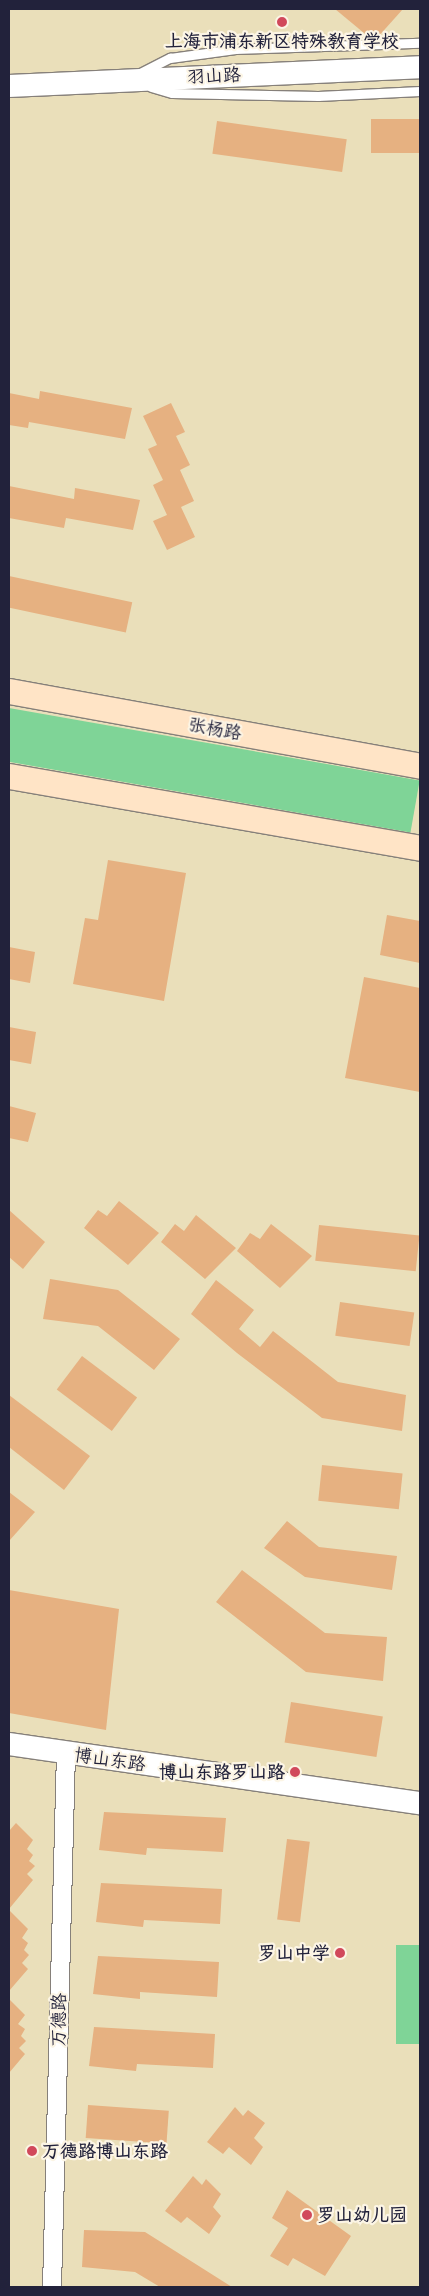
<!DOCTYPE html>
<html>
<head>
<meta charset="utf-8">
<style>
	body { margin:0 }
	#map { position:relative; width:429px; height:2296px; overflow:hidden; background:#eadfba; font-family:Delius,"LXGW WenKai TC",sans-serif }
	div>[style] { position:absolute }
	.green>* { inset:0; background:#7fd497; transform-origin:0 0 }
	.building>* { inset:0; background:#e6b181; transform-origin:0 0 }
	.roads { filter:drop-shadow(1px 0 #86807a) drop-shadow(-1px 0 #86807a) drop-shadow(0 1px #86807a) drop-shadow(0 -1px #86807a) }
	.service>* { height:9px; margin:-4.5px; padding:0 4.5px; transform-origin:4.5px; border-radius:4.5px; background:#fff }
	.minor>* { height:18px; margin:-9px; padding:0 9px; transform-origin:9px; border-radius:9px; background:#fff }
	.tertiary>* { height:22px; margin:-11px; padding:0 11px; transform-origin:11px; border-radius:11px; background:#fff }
	.secondary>* { height:25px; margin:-12.5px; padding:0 12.5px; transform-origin:12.5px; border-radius:12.5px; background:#ffe4c6 }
	.dots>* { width:14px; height:14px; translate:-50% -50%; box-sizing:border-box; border:2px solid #fcf5e5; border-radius:50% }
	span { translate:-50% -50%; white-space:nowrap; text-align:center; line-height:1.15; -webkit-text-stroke:4.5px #fcf5e5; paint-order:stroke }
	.poi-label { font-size:18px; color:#22223b; font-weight:700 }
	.right { translate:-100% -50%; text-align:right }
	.left { translate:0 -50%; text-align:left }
	.street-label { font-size:18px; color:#22223b }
	.frame { position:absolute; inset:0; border:10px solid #22223b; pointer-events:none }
</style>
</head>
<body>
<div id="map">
	<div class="green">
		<div style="left:9px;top:708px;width:417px;height:53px;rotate:10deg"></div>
		<div style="left:396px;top:1945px;width:24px;height:99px"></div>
	</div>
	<div class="building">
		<div style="clip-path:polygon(335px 9px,403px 9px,377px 38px,370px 38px)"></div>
		<div style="left:371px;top:119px;width:49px;height:34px"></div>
		<div style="left:217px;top:121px;width:131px;height:33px;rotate:8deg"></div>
		<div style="clip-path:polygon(40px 391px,132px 408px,125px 439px,29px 422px,28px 428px,9px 425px,9px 393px,39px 399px)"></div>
		<div style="clip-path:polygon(171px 403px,185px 432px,176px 436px,190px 465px,180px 470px,194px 501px,181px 507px,195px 537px,167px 550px,153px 521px,167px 515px,153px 485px,163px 480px,148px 449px,157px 445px,143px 416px)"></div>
		<div style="clip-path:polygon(9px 486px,74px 499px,75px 488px,140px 500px,133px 530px,66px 518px,64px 528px,9px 518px)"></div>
		<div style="left:9px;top:576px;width:126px;height:31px;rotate:12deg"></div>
		<div style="clip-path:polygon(108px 860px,186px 873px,164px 1001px,73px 984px,85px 918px,98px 920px)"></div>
		<div style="clip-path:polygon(387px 915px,420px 921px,420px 963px,380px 955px)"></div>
		<div style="clip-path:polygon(9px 947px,35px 952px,30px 983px,9px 979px)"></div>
		<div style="clip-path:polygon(364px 977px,420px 988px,420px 1092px,345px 1078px)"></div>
		<div style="clip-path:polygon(9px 1027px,36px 1032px,31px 1064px,9px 1060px)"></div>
		<div style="clip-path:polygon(9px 1106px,36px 1113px,28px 1142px,9px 1138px)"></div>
		<div style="clip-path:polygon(119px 1201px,159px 1233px,128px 1265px,84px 1228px,98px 1210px,107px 1216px)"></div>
		<div style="clip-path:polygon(9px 1210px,45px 1242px,23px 1269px,9px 1257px)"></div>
		<div style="clip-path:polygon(196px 1215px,236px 1248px,205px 1279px,161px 1242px,175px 1224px,184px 1231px)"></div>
		<div style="clip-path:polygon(271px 1224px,312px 1256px,280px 1288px,237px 1251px,250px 1233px,260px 1239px)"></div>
		<div style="left:319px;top:1225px;width:101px;height:36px;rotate:6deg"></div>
		<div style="clip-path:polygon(50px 1279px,118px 1290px,180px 1339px,154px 1370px,98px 1326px,43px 1319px)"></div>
		<div style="clip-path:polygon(216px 1280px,254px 1310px,239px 1329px,260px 1347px,273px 1331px,338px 1382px,406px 1395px,402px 1431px,322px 1418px,237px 1353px,191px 1314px)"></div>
		<div style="left:340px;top:1302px;width:75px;height:34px;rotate:8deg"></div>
		<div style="left:82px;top:1356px;width:69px;height:42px;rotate:37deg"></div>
		<div style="clip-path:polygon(9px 1395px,90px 1456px,64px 1490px,9px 1447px)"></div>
		<div style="left:322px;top:1465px;width:81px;height:36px;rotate:6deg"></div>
		<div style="clip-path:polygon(9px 1492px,35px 1512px,9px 1541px)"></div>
		<div style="clip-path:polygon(287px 1521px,319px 1547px,397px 1556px,392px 1590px,305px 1577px,264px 1548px)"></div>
		<div style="clip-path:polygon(242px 1570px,325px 1633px,387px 1637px,383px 1681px,306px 1672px,216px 1602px)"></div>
		<div style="clip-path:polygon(9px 1590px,119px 1609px,106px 1730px,9px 1713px)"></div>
		<div style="left:291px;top:1702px;width:93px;height:41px;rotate:9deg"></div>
		<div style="clip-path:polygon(104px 1812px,226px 1818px,223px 1852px,147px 1848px,146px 1855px,99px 1850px)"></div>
		<div style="clip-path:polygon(16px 1823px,33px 1840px,27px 1849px,33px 1855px,29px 1861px,35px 1866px,27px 1874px,33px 1880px,9px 1909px,9px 1831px)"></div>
		<div style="left:287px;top:1839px;width:23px;height:81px;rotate:7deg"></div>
		<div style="clip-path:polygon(101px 1883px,222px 1889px,220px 1924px,144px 1920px,143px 1927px,96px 1922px)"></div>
		<div style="clip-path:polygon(9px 1910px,28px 1929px,22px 1938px,28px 1943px,24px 1950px,29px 1955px,22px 1963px,28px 1969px,9px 1991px)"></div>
		<div style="clip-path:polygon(98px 1956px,219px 1962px,217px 1997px,140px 1992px,140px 1999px,93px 1994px)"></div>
		<div style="clip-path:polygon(9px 1999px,25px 2015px,18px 2024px,25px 2029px,21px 2036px,26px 2041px,19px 2048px,25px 2054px,9px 2073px)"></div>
		<div style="clip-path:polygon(94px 2027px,215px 2034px,213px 2068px,137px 2064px,136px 2071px,89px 2066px)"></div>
		<div style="left:88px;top:2105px;width:81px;height:33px;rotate:4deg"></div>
		<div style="clip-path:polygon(235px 2107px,243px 2116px,248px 2110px,265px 2123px,254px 2138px,263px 2147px,251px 2165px,229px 2147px,223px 2154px,207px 2142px)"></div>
		<div style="clip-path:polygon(193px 2176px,202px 2185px,206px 2179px,221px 2194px,213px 2207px,221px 2216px,209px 2234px,187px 2217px,181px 2223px,165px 2211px)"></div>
		<div style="clip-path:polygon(287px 2190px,351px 2236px,325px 2276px,293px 2258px,288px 2266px,270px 2256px,288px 2228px,272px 2218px)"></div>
		<div style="clip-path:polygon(84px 2230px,145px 2232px,232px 2287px,160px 2287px,135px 2272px,82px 2267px)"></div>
	</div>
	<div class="roads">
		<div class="service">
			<div style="left:140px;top:73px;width:34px;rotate:-27deg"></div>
			<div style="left:170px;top:58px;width:66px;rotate:-7.9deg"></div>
			<div style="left:235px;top:49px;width:185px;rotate:-1.9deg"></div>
			<div style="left:151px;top:87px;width:22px;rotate:16deg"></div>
			<div style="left:172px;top:93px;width:146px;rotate:1.2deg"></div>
			<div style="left:318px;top:96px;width:102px;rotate:-2.8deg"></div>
		</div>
		<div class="minor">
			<div style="left:52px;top:2287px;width:534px;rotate:-88.5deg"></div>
		</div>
		<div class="tertiary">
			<div style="left:9px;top:86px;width:411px;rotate:-2.6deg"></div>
			<div style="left:9px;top:1744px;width:415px;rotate:8.2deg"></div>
		</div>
		<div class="secondary">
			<div style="left:9px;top:691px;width:418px;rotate:10.3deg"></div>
			<div style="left:9px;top:776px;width:417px;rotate:9.9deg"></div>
		</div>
	</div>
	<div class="dots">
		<div style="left:282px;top:22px;background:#d1495b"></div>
		<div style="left:295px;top:1772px;background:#d1495b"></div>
		<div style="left:340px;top:1953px;background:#d1495b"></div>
		<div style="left:32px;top:2151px;background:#d1495b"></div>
		<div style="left:307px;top:2215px;background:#d1495b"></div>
	</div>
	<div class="poi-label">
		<span style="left:282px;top:41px">上海市浦东新区特殊教育学校</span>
		<span class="right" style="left:285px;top:1772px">博山东路罗山路</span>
		<span class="right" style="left:330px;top:1953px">罗山中学</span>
		<span class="left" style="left:42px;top:2151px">万德路博山东路</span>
		<span class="left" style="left:317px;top:2215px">罗山幼儿园</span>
	</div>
	<div class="street-label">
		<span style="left:214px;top:76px;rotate:-3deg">羽山路</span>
		<span style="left:215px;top:729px;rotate:10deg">张杨路</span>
		<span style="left:110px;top:1760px;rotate:8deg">博山东路</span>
		<span style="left:59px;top:2020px;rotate:-89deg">万德路</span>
	</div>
	<div class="frame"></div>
</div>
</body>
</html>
